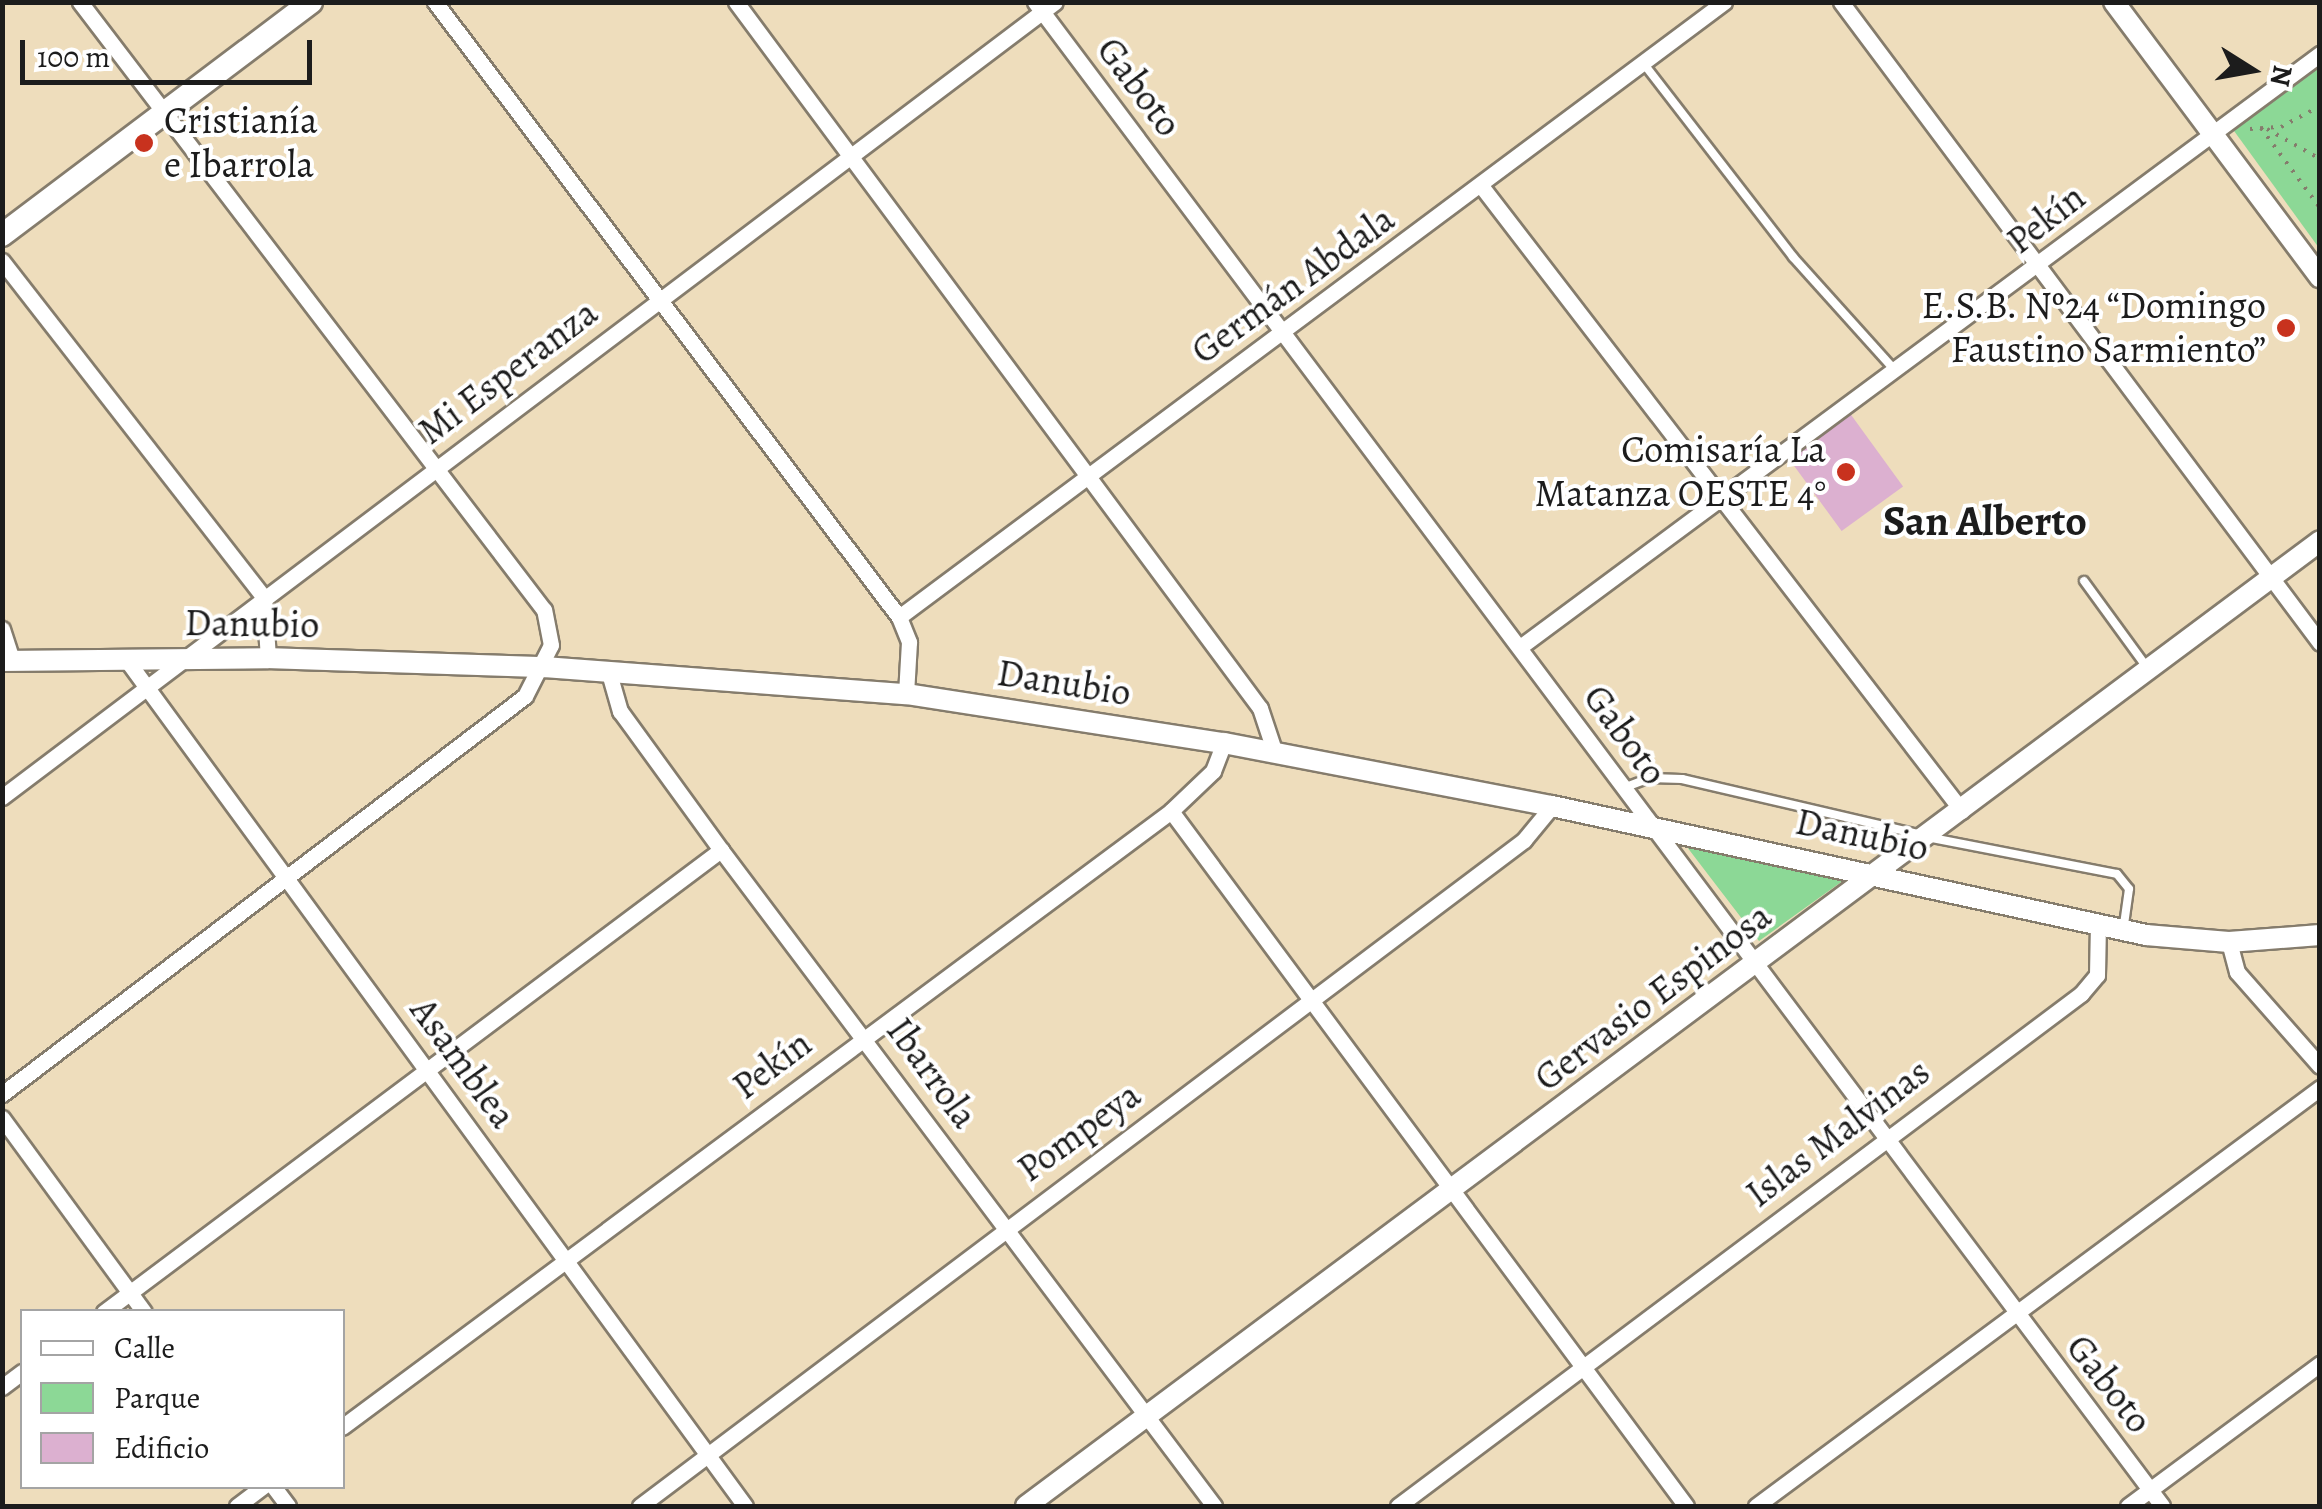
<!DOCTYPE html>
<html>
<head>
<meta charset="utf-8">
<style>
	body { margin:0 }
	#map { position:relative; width:2322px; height:1509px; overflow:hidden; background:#eeddbc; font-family:Alegreya,serif }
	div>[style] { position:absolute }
	.green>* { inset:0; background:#8cd896 }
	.building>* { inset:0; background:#dcb0d0; transform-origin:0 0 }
	.path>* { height:4px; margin-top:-2px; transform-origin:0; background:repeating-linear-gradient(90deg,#857c6c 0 2.5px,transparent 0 10.5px) }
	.roads { filter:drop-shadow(2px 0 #857c6c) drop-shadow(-2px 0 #857c6c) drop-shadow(0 2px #857c6c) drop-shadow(0 -2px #857c6c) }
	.service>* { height:8px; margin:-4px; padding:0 4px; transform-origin:4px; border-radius:4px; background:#fff }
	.minor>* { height:15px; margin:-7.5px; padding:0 7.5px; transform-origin:7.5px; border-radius:7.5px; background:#fff }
	.tertiary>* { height:20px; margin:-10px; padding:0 10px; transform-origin:10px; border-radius:10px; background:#fff }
	.secondary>* { height:22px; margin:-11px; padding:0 11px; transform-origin:11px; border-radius:11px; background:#fff }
	.dots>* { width:28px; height:28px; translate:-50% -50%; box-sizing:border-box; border:5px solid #fff; border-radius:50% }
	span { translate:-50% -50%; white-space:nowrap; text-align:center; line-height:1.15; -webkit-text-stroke:8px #fff; paint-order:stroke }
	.street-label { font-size:38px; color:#1c1c1c }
	.poi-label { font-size:38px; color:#1c1c1c }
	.left { translate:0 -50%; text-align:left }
	.right { translate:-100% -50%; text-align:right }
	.quarter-label { font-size:42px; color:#1c1c1c; font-weight:700 }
	.frame { position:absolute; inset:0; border:5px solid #1c1c1c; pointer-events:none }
	.legend { position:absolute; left:20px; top:1309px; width:325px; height:180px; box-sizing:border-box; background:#fff; border:2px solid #a4a4a4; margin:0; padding:12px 18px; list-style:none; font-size:30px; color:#1c1c1c }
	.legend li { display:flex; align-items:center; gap:20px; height:50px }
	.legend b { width:50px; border:2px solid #a4a4a4 }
	.north { position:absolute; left:2202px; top:20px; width:100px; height:100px; -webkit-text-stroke:8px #fff; paint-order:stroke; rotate:101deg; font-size:28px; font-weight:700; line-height:40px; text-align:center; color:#1c1c1c }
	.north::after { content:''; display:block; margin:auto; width:35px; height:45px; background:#1c1c1c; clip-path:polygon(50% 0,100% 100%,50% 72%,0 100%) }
	.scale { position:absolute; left:20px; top:40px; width:292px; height:45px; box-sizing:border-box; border:5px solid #1c1c1c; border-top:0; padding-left:12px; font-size:30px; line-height:35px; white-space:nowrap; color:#1c1c1c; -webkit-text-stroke:8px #fff; paint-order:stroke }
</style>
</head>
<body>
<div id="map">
	<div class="green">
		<div style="clip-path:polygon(2319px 59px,2319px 248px,2229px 124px)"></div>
		<div style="clip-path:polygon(1687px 847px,1843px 880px,1844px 880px,1759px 941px)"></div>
	</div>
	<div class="building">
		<div style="left:1849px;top:412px;width:92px;height:76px;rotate:54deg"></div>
	</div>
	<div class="path">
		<div style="left:2261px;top:128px;width:99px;rotate:53.6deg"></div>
		<div style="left:2250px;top:129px;width:31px;rotate:-4deg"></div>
		<div style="left:2281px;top:127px;width:44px;rotate:-28.3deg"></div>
		<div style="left:2267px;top:129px;width:61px;rotate:29.5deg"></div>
	</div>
	<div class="roads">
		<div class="service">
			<div style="left:1644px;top:64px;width:244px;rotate:52.3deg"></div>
			<div style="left:1793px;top:257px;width:149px;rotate:48deg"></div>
			<div style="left:2084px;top:581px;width:105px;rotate:53.9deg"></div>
			<div style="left:1626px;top:787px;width:26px;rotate:-21deg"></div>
			<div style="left:1650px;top:778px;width:32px;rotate:2deg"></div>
			<div style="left:1682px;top:779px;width:242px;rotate:13.1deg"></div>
			<div style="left:1932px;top:838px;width:188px;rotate:11deg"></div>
			<div style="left:2117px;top:874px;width:19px;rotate:51deg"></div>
			<div style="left:2129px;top:889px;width:37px;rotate:98deg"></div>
		</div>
		<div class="minor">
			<div style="left:435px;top:2px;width:770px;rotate:52.97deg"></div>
			<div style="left:899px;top:617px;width:27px;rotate:68deg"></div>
			<div style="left:909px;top:642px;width:52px;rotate:93.3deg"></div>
			<div style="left:736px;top:2px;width:879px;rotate:53.42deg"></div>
			<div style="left:1260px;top:708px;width:47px;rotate:71.6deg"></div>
			<div style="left:1035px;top:2px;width:1879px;rotate:53.15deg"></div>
			<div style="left:1841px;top:2px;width:800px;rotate:53.23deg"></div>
			<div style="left:1482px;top:187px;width:787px;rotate:52.43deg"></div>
			<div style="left:2px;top:261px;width:427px;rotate:52.1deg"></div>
			<div style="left:264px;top:598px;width:60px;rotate:86.2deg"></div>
			<div style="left:899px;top:617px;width:1029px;rotate:-36.7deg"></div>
			<div style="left:2px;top:629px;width:33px;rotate:72deg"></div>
			<div style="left:1520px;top:647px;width:996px;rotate:-36.55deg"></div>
			<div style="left:126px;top:659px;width:1049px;rotate:53.84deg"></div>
			<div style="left:609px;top:673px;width:40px;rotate:74deg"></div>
			<div style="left:620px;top:711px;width:172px;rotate:54deg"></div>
			<div style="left:721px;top:850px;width:821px;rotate:53.07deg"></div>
			<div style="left:2px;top:797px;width:1319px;rotate:-37.05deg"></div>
			<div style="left:1171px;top:811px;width:865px;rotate:53.46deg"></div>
			<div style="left:2229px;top:942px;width:31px;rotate:75deg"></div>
			<div style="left:2237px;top:972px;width:125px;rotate:48.6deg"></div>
			<div style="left:2px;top:1094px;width:657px;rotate:-37.27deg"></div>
			<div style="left:525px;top:696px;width:57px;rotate:-63deg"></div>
			<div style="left:551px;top:645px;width:36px;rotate:-101deg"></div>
			<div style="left:544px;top:610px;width:765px;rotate:-127.35deg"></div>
			<div style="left:2px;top:1118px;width:240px;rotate:53.8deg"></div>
			<div style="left:104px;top:1312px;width:771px;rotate:-36.83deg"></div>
			<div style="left:2px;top:1387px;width:25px;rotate:-37deg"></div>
			<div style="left:342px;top:1427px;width:1033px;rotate:-36.61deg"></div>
			<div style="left:1171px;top:811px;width:58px;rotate:-43.6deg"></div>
			<div style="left:1213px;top:771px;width:30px;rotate:-69deg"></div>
			<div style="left:273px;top:1486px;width:25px;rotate:53deg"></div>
			<div style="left:237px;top:1506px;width:34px;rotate:-37deg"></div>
			<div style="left:640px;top:1506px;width:1107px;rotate:-36.99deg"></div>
			<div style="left:1524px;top:840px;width:44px;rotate:-50.5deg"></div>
			<div style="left:1398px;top:1506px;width:854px;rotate:-36.86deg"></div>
			<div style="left:2081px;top:994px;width:25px;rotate:-50deg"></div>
			<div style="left:2097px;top:975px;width:50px;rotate:-88.9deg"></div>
			<div style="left:1756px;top:1506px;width:702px;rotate:-36.54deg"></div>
			<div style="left:2128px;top:1506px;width:239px;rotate:-36.5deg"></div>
		</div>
		<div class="tertiary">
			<div style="left:2114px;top:2px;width:344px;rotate:53.2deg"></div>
			<div style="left:2px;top:661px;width:266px;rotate:-0.6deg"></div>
			<div style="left:268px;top:658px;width:276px;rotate:1.9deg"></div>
			<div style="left:544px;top:667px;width:363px;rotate:4.3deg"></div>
			<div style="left:906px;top:694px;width:322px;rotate:8.8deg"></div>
			<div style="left:1224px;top:743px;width:334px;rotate:10.9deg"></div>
			<div style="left:1552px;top:806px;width:608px;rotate:12.25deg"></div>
			<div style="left:2146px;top:935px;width:83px;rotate:4.8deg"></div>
			<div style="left:2229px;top:942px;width:91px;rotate:-4.4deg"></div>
			<div style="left:1026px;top:1506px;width:1614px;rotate:-36.71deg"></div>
		</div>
		<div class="secondary">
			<div style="left:2px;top:235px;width:387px;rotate:-37deg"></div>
		</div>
	</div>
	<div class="dots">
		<div style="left:144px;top:143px;background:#c8321e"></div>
		<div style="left:2286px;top:328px;background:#c8321e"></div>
		<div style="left:1846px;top:472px;background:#c8321e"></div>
	</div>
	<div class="street-label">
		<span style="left:1139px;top:87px;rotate:53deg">Gaboto</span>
		<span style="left:2046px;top:219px;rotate:-38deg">Pekín</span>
		<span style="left:1293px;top:285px;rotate:-36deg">Germán Abdala</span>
		<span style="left:508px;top:372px;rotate:-37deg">Mi Esperanza</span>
		<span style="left:252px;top:624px;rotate:1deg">Danubio</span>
		<span style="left:1064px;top:683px;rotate:9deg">Danubio</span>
		<span style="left:1625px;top:735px;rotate:54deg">Gaboto</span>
		<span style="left:1862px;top:835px;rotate:12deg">Danubio</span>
		<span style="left:1653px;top:997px;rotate:-37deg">Gervasio Espinosa</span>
		<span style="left:463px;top:1063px;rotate:54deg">Asamblea</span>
		<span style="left:772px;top:1065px;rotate:-37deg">Pekín</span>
		<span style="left:932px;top:1073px;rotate:54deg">Ibarrola</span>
		<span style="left:1079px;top:1132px;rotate:-36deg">Pompeya</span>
		<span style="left:1838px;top:1133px;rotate:-37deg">Islas Malvinas</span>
		<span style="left:2109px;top:1384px;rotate:52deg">Gaboto</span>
	</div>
	<div class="poi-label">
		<span class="left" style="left:164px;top:143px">Cristianía<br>e Ibarrola</span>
		<span class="right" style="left:2266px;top:328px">E.S.B. Nº24 “Domingo<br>Faustino Sarmiento”</span>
		<span class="right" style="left:1826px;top:472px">Comisaría La<br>Matanza OESTE 4°</span>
	</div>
	<div class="quarter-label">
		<span style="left:1985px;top:521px">San Alberto</span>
	</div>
	<div class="frame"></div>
	<ul class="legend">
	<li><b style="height:12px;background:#fff"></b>Calle</li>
	<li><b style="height:28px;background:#8cd896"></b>Parque</li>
	<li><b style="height:28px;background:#dcb0d0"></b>Edificio</li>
	</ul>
	<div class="north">N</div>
	<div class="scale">100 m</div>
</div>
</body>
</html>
